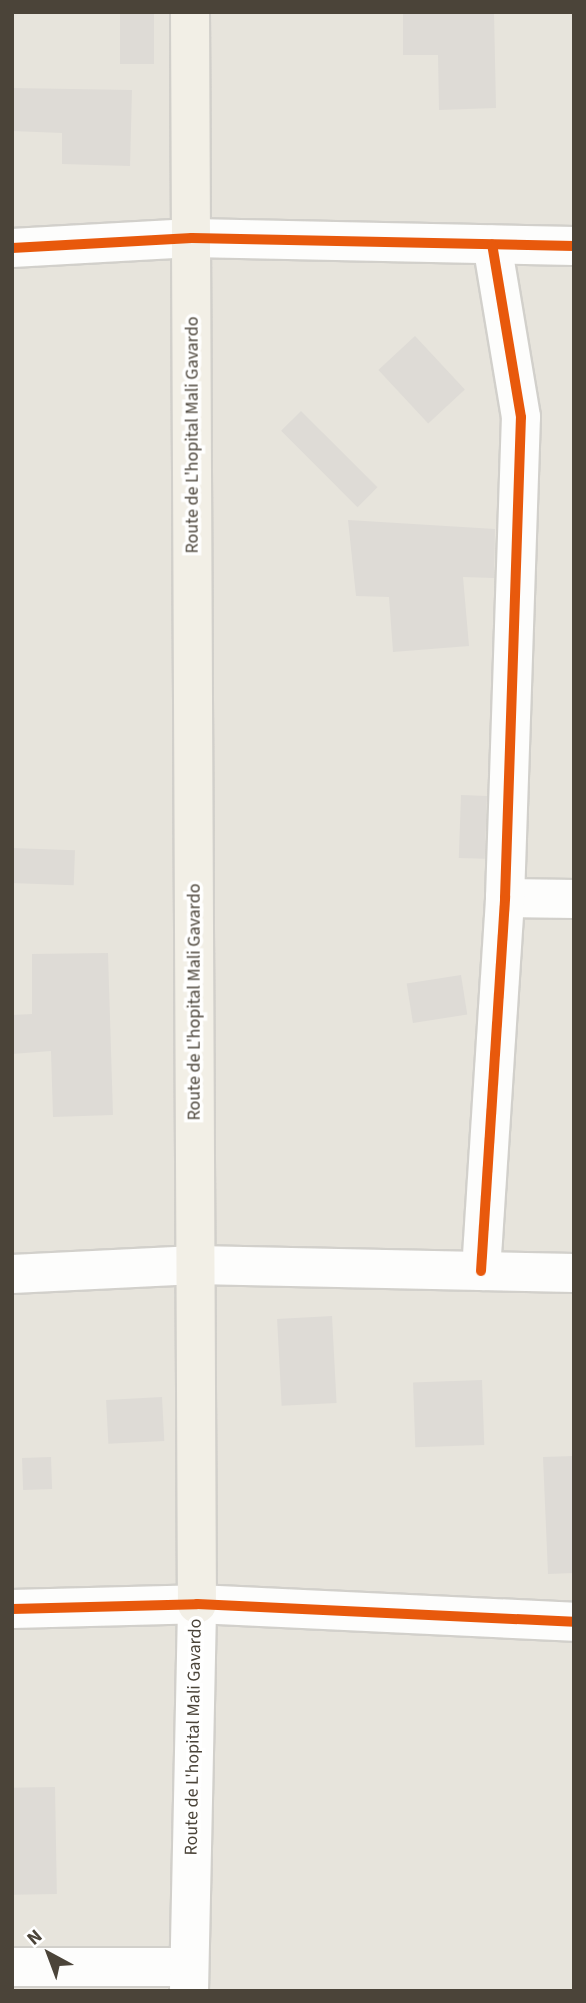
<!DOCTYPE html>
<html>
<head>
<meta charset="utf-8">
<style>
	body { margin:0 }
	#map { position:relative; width:586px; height:2003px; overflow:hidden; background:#f4f2ee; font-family:"Source Sans 3",sans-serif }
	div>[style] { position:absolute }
	.residential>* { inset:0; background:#e7e4dc; transform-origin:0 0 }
	.building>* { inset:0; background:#dedbd6; transform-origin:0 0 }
	.roads { filter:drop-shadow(2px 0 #d2d0cb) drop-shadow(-2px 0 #d2d0cb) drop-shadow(0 2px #d2d0cb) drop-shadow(0 -2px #d2d0cb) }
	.minor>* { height:38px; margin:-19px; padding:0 19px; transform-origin:19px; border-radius:19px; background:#fdfdfc }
	.major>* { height:38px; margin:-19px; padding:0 19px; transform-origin:19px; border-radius:19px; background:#f2efe6 }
	.cycleway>* { height:10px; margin:-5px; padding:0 5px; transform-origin:5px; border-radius:5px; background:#e8590c }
	span { translate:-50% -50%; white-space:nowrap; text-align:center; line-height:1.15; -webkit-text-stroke:7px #fff; paint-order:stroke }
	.street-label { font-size:18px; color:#4b4439 }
	.frame { position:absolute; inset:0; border:14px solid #4b4439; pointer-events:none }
	.north { position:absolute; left:14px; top:1919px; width:70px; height:70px; -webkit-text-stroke:5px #fff; paint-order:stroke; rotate:319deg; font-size:19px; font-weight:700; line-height:28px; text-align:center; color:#4b4439 }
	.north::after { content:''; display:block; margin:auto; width:24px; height:32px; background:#4b4439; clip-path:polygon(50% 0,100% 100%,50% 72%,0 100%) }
</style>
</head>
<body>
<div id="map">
	<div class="residential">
		<div style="left:12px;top:12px;width:562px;height:1979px"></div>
	</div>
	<div class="building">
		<div style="left:120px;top:12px;width:34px;height:52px"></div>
		<div style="clip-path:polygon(403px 12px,494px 12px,496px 108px,439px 110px,438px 55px,403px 55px)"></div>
		<div style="clip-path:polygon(12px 88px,132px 90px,130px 166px,62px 164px,62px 133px,12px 131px)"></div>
		<div style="left:415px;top:336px;width:73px;height:50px;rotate:47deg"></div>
		<div style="left:301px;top:411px;width:108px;height:28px;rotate:45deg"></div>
		<div style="clip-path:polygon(348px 520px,495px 529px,494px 578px,463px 577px,469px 646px,393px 652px,389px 597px,356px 596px)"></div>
		<div style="left:461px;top:795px;width:26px;height:63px;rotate:2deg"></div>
		<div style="left:12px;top:848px;width:63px;height:35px;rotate:2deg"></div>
		<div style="clip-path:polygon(108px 953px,113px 1115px,53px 1117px,51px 1051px,12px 1054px,12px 1015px,32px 1014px,32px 954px)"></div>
		<div style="left:461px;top:975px;width:40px;height:55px;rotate:81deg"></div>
		<div style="left:332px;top:1316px;width:87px;height:55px;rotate:87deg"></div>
		<div style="left:482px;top:1380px;width:65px;height:69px;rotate:88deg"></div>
		<div style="left:162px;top:1397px;width:44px;height:56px;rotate:87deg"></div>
		<div style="clip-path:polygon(574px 1456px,574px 1573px,548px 1574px,543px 1457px)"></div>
		<div style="left:51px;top:1457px;width:32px;height:29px;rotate:88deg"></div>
		<div style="left:55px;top:1787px;width:107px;height:43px;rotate:89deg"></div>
	</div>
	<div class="roads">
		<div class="minor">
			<div style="left:12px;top:248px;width:180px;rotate:-3.2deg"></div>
			<div style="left:192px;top:238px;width:382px;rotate:1.2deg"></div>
			<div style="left:505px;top:898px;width:69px;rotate:0.8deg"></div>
			<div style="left:481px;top:1271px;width:374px;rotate:-86.3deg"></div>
			<div style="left:505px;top:898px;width:481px;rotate:-88.1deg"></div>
			<div style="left:521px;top:417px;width:175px;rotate:-99.5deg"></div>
			<div style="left:12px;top:1274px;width:184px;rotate:-2.8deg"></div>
			<div style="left:196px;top:1265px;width:378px;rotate:1.2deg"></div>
			<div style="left:12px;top:1609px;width:185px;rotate:-1.5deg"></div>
			<div style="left:197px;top:1604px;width:377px;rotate:2.7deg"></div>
			<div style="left:12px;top:1967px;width:177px"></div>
			<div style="left:189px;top:1991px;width:387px;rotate:-88.8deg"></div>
		</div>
		<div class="major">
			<div style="left:190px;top:12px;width:1592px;rotate:89.75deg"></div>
		</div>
	</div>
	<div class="cycleway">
		<div style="left:12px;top:248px;width:180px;rotate:-3.2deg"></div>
		<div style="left:192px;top:238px;width:382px;rotate:1.2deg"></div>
		<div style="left:481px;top:1271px;width:374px;rotate:-86.3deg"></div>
		<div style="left:505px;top:898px;width:481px;rotate:-88.1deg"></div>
		<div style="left:521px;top:417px;width:175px;rotate:-99.5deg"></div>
		<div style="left:12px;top:1609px;width:185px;rotate:-1.5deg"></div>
		<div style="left:197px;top:1604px;width:377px;rotate:2.7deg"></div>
	</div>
	<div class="street-label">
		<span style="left:193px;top:435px;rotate:-90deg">Route de L'hopital Mali Gavardo</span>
		<span style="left:195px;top:1002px;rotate:-90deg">Route de L'hopital Mali Gavardo</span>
		<span style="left:194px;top:1737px;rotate:-89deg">Route de L'hopital Mali Gavardo</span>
	</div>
	<div class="frame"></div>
	<div class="north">N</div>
</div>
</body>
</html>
